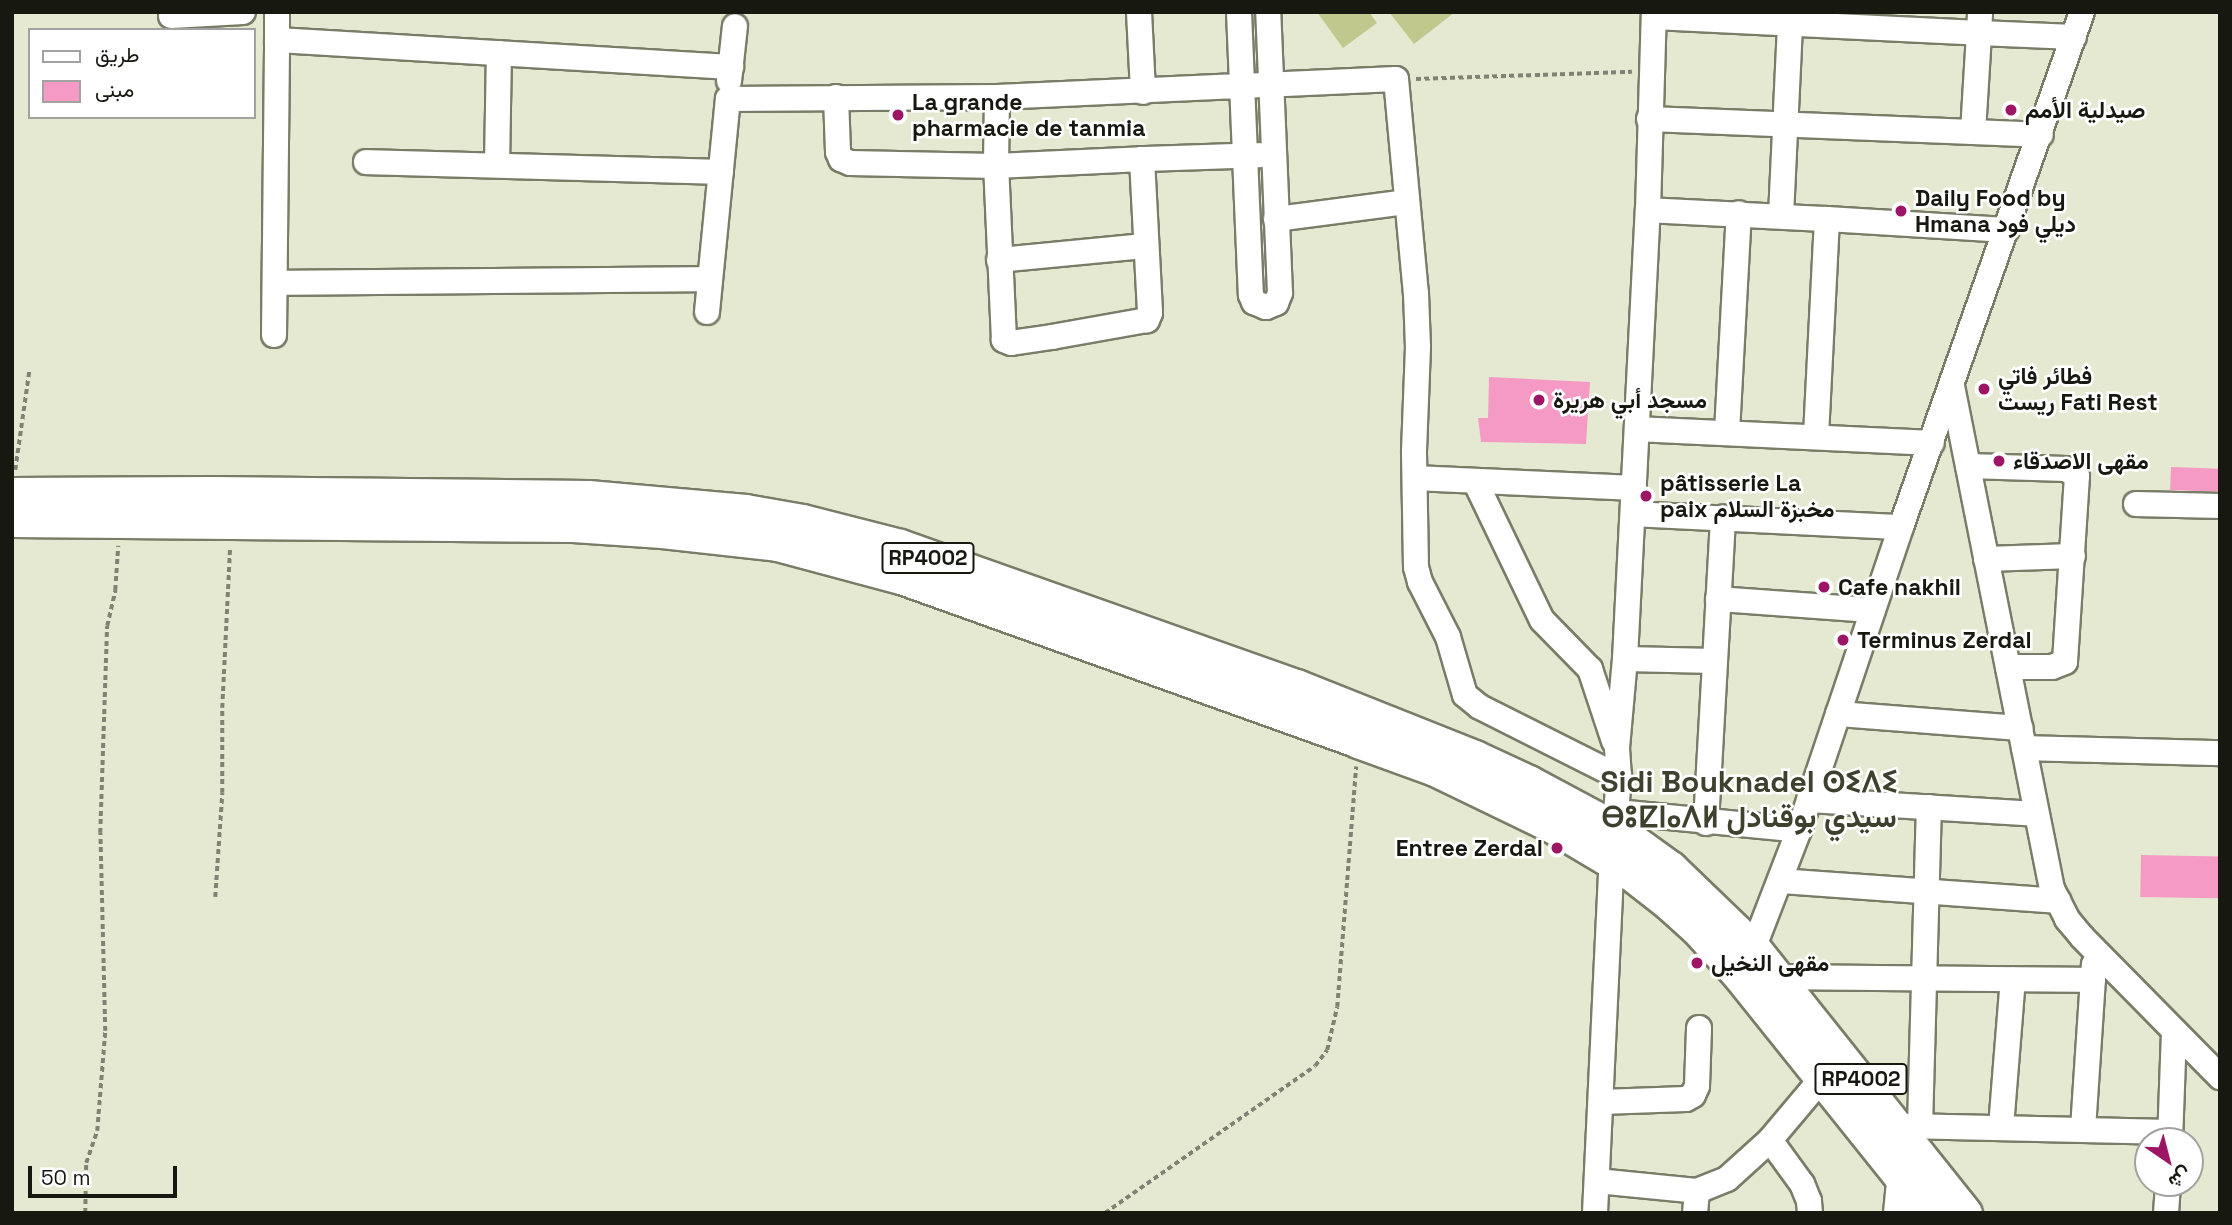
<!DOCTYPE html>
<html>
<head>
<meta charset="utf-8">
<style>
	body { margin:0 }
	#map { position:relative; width:2232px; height:1225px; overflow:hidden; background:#e5e9d2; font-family:"Space Grotesk",Vazirmatn,"Noto Sans Tifinagh",sans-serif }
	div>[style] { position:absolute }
	.green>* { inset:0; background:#c0c88e }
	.building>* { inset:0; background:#f59ac4; transform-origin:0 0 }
	.path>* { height:3.5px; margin-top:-1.75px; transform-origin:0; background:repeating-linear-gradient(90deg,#808374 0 5px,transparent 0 8.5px) }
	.roads { filter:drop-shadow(2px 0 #797d68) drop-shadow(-2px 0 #797d68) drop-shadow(0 2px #797d68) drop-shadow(0 -2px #797d68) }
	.minor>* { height:24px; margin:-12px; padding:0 12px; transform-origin:12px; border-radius:12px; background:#fff }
	.highway>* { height:35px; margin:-17.5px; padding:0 17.5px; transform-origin:17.5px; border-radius:17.5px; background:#fff }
	.dots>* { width:19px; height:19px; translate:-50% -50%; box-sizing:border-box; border:4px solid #fff; border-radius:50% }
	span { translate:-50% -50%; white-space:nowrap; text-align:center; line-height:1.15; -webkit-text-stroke:5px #fff; paint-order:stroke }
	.shield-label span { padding:2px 5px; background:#fff; border:2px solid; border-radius:5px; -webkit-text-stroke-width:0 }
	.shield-label { font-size:21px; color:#171911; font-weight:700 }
	.poi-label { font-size:23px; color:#171911; font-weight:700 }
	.left { translate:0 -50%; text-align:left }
	.right { translate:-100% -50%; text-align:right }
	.district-label { font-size:30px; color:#3e412e; font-weight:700 }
	.frame { position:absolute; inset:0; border:14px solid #171911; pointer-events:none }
	.legend { position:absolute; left:28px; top:28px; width:228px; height:91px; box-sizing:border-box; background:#fff; border:2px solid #a2a3a0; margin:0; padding:9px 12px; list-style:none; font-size:21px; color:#171911 }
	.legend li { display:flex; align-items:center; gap:14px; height:35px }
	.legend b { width:35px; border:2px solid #a2a3a0 }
	.north { position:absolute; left:2134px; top:1127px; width:70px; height:70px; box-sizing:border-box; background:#fff; border:2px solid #a2a3a0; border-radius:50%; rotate:145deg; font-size:19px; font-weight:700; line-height:28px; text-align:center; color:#171911 }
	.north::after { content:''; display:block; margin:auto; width:24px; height:32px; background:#9d1666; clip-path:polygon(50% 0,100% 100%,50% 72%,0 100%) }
	.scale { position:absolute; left:28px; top:1166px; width:149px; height:32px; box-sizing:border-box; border:4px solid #171911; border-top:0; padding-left:9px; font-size:21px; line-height:24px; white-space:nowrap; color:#171911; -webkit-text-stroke:5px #fff; paint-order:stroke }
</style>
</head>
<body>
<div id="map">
	<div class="green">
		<div style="clip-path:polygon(1317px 12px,1369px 12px,1377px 23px,1343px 48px)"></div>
		<div style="clip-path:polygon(1389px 12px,1455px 12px,1414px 44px)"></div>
	</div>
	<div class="building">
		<div style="clip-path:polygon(1489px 377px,1590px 382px,1586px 444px,1481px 442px,1478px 418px,1488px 418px)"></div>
		<div style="left:2171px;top:467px;width:49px;height:23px;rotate:2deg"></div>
		<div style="left:2141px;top:855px;width:79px;height:42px;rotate:1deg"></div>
	</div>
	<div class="path">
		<div style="left:1416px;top:79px;width:216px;rotate:-1.9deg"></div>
		<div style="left:15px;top:470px;width:99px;rotate:-81.9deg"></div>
		<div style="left:215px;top:897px;width:104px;rotate:-86.1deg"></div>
		<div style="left:222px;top:793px;width:85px;rotate:-90deg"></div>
		<div style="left:222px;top:708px;width:161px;rotate:-87.2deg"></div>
		<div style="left:85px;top:1213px;width:50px;rotate:-88.9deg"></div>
		<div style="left:86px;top:1163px;width:34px;rotate:-71deg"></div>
		<div style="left:97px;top:1131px;width:100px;rotate:-85.4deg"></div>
		<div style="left:105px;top:1031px;width:198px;rotate:-91.4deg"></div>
		<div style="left:100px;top:833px;width:207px;rotate:-88.1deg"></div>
		<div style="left:107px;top:626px;width:37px;rotate:-77deg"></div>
		<div style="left:115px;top:590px;width:44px;rotate:-86.1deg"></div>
		<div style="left:1105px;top:1213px;width:256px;rotate:-35deg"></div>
		<div style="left:1315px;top:1066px;width:20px;rotate:-53deg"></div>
		<div style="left:1327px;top:1050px;width:44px;rotate:-76.9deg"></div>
		<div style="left:1337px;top:1007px;width:241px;rotate:-85.5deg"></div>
	</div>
	<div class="roads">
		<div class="minor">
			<div style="left:277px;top:12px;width:28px;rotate:90deg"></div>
			<div style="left:277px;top:40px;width:455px;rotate:3.4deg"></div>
			<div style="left:1139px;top:12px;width:80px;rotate:87.1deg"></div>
			<div style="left:1239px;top:12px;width:283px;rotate:87.6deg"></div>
			<div style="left:1251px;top:295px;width:8px;rotate:67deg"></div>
			<div style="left:1254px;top:302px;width:13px;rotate:23deg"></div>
			<div style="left:1266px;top:307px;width:11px;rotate:-22deg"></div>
			<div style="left:1276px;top:303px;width:11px;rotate:-68deg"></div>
			<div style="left:1280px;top:293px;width:281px;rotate:-92.4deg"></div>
			<div style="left:171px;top:16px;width:72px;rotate:-3.2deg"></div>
			<div style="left:1654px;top:17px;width:325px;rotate:2.8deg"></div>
			<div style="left:1979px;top:33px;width:21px;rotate:-87deg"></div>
			<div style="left:729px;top:81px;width:55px;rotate:-83.8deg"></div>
			<div style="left:836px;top:97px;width:55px;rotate:87.9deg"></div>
			<div style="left:838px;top:152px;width:8px;rotate:67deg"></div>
			<div style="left:841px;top:159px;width:10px;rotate:24deg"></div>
			<div style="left:850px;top:163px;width:146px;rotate:1.2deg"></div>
			<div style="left:996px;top:166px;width:146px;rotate:-2.7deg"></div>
			<div style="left:1142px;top:159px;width:154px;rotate:87deg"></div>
			<div style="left:1150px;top:313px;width:8px;rotate:113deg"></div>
			<div style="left:1147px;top:320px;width:97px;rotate:169.9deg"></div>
			<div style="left:1052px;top:337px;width:41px;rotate:171.7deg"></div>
			<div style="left:1011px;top:343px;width:8px;rotate:-157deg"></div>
			<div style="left:1004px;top:340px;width:174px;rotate:-92.6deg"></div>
			<div style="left:996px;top:166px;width:69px;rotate:-89.2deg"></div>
			<div style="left:1649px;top:119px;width:392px;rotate:2.3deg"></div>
			<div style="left:1973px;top:132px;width:99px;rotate:-86.5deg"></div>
			<div style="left:1979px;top:33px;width:95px;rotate:2.4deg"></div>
			<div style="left:1142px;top:159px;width:118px;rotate:-1.9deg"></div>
			<div style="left:366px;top:162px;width:355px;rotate:1.6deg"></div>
			<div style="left:497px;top:165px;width:112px;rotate:-89deg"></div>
			<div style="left:1648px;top:210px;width:179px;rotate:2.9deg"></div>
			<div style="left:1827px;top:219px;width:217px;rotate:92.9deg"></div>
			<div style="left:1781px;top:216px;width:192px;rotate:-87.3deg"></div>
			<div style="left:1276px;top:219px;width:132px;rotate:-7.4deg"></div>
			<div style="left:1827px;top:219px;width:180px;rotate:3.5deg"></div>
			<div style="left:999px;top:260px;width:147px;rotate:-5.5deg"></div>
			<div style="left:275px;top:283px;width:435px;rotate:-0.5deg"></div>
			<div style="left:707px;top:312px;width:214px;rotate:-84.4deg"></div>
			<div style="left:728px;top:99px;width:269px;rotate:-0.4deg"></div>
			<div style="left:997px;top:97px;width:399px;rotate:-2.6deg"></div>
			<div style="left:1396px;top:79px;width:215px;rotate:84.7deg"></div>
			<div style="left:1416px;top:293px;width:54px;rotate:87.9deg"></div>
			<div style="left:1418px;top:347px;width:106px;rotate:92.2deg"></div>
			<div style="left:1414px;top:453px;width:114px;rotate:89deg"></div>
			<div style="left:1416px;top:567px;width:16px;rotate:75deg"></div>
			<div style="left:1420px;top:582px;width:62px;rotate:63deg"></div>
			<div style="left:1448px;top:637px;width:60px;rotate:73.7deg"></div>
			<div style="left:1465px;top:695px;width:19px;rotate:39deg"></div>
			<div style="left:1480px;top:707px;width:156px;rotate:26.7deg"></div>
			<div style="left:274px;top:335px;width:295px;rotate:-89.4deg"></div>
			<div style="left:1952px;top:386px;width:513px;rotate:78.76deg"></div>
			<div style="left:2052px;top:889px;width:34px;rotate:63deg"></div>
			<div style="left:2067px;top:919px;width:23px;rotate:50deg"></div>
			<div style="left:2082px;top:937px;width:197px;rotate:45.4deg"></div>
			<div style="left:1637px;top:429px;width:295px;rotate:2.7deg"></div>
			<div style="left:1727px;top:432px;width:219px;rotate:-86.9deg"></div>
			<div style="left:1968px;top:466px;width:98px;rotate:1.8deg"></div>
			<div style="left:2066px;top:469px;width:13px;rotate:32deg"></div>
			<div style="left:2077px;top:476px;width:186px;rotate:93.7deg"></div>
			<div style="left:2065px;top:662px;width:14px;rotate:159deg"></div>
			<div style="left:2052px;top:667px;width:44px;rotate:180deg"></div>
			<div style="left:1415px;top:478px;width:219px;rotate:2.6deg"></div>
			<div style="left:1475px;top:481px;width:154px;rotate:64.3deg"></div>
			<div style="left:1542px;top:620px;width:69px;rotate:45.6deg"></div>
			<div style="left:1590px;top:669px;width:76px;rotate:71.6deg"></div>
			<div style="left:2136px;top:504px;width:84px;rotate:1.4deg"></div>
			<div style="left:1633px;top:514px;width:268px;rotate:2.8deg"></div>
			<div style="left:1986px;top:559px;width:87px;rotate:-2deg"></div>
			<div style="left:1718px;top:599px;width:155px;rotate:4.1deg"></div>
			<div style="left:1625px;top:659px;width:90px;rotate:1.3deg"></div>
			<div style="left:1838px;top:714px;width:183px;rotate:4.4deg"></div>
			<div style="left:2024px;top:748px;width:196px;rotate:1.5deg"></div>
			<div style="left:1809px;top:800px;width:227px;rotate:3.5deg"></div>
			<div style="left:1617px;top:812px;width:183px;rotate:5.6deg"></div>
			<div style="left:1706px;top:823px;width:306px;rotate:-86.8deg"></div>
			<div style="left:1780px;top:881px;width:279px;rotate:4.1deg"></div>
			<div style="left:1745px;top:961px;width:14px;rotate:-56deg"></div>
			<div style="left:1753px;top:949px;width:128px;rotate:-68.9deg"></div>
			<div style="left:1799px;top:830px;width:320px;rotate:-71.4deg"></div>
			<div style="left:1901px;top:527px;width:546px;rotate:-70.64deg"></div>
			<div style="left:1775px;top:977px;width:318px;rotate:0.5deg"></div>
			<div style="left:1601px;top:1102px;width:85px;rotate:-2deg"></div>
			<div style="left:1686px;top:1099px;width:8px;rotate:-30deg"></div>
			<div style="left:1693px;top:1095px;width:10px;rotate:-66deg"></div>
			<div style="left:1697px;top:1086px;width:58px;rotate:-88deg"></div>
			<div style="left:1905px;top:1126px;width:265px;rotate:1.3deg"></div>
			<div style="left:1920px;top:1126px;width:319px;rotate:-88.4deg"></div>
			<div style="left:2001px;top:1127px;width:148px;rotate:-85.4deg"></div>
			<div style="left:2083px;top:1129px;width:165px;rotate:-86.2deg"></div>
			<div style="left:2170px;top:1141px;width:110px;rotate:-87.9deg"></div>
			<div style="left:1597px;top:1181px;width:100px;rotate:5.7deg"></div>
			<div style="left:1697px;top:1191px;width:22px;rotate:95deg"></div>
			<div style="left:1697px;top:1191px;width:32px;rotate:-22deg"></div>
			<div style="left:1727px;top:1179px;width:58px;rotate:-42.2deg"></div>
			<div style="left:1595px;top:1213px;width:354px;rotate:-87.3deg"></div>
			<div style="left:1612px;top:859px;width:82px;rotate:-85.1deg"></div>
			<div style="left:1619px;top:777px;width:29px;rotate:-94deg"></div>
			<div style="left:1617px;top:748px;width:89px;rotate:-84.9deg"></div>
			<div style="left:1625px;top:659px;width:450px;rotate:-87.1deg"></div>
			<div style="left:1648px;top:210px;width:198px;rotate:-88.3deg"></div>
			<div style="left:1810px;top:1213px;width:12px;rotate:-95deg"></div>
			<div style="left:1809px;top:1201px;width:18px;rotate:-112deg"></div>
			<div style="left:1802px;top:1184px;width:54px;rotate:-126deg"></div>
			<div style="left:1770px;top:1140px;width:82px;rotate:-49.9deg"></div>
			<div style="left:1896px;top:1213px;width:41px;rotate:-84.4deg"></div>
			<div style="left:2166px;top:1213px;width:30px;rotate:-86deg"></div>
		</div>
		<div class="highway">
			<div style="left:12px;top:495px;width:200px;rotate:-0.3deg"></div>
			<div style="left:212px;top:494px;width:376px;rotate:0.6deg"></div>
			<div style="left:588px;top:498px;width:158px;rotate:5.1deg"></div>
			<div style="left:745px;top:512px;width:58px;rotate:10deg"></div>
			<div style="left:802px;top:522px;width:101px;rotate:14.3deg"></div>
			<div style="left:900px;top:547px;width:420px;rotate:19.5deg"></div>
			<div style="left:1296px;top:687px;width:192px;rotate:21.7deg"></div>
			<div style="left:1474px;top:758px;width:60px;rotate:24.8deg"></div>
			<div style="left:1528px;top:783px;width:100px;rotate:28.1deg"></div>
			<div style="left:1616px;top:830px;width:67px;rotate:35.8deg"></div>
			<div style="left:1670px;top:869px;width:115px;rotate:43.9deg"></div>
			<div style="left:1753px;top:949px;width:338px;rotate:51.4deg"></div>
			<div style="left:12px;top:519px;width:561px;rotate:0.51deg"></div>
			<div style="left:573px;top:524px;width:89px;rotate:3.9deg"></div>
			<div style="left:662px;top:530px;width:116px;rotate:6.4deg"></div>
			<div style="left:777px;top:543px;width:131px;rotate:15deg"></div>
			<div style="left:904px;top:577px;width:482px;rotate:19.7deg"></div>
			<div style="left:1358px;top:740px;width:82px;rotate:20deg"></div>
			<div style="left:1435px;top:768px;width:127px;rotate:25.8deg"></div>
			<div style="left:1549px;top:823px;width:92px;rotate:30.7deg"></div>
			<div style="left:1628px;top:870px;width:52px;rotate:38deg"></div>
			<div style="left:1669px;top:902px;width:38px;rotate:42deg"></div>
			<div style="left:1697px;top:927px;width:61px;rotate:47.7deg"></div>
			<div style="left:1738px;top:972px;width:309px;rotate:51.3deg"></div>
		</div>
	</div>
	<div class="dots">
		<div style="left:2011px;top:110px;background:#9d1666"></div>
		<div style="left:898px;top:115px;background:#9d1666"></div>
		<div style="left:1901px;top:211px;background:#9d1666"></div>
		<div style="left:1984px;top:389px;background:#9d1666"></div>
		<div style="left:1539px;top:400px;background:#9d1666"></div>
		<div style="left:1999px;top:461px;background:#9d1666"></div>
		<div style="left:1646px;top:496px;background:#9d1666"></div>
		<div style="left:1824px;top:587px;background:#9d1666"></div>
		<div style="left:1843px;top:640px;background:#9d1666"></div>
		<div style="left:1557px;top:848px;background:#9d1666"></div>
		<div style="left:1697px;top:963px;background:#9d1666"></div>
	</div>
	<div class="shield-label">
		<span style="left:928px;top:558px">RP4002</span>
		<span style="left:1861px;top:1079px">RP4002</span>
	</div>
	<div class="poi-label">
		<span class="left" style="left:912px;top:115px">La grande<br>pharmacie de tanmia</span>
		<span class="left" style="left:2025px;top:110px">صيدلية الأمم</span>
		<span class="left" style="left:1915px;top:211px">Daily Food by<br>Hmana ديلي فود</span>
		<span class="left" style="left:1998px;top:389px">فطائر فاتي<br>ريست Fati Rest</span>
		<span class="left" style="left:1553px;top:400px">مسجد أبي هريرة</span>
		<span class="left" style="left:2013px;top:461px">مقهى الاصدقاء</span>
		<span class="left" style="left:1660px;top:496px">pâtisserie La<br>paix مخبزة السلام</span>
		<span class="left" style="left:1838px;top:587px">Cafe nakhil</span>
		<span class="left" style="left:1857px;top:640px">Terminus Zerdal</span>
		<span class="right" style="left:1543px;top:848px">Entree Zerdal</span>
		<span class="left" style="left:1711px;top:963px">مقهى النخيل</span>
	</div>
	<div class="district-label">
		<span style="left:1749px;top:799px">Sidi Bouknadel ⵙⵉⴷⵉ<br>ⴱⵓⵇⵏⴰⴷⵍ سيدي بوقنادل</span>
	</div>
	<div class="frame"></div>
	<ul class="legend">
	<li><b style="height:9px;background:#fff"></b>طريق</li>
	<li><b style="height:19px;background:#f59ac4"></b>مبنى</li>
	</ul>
	<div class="north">ش</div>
	<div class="scale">50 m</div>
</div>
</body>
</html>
